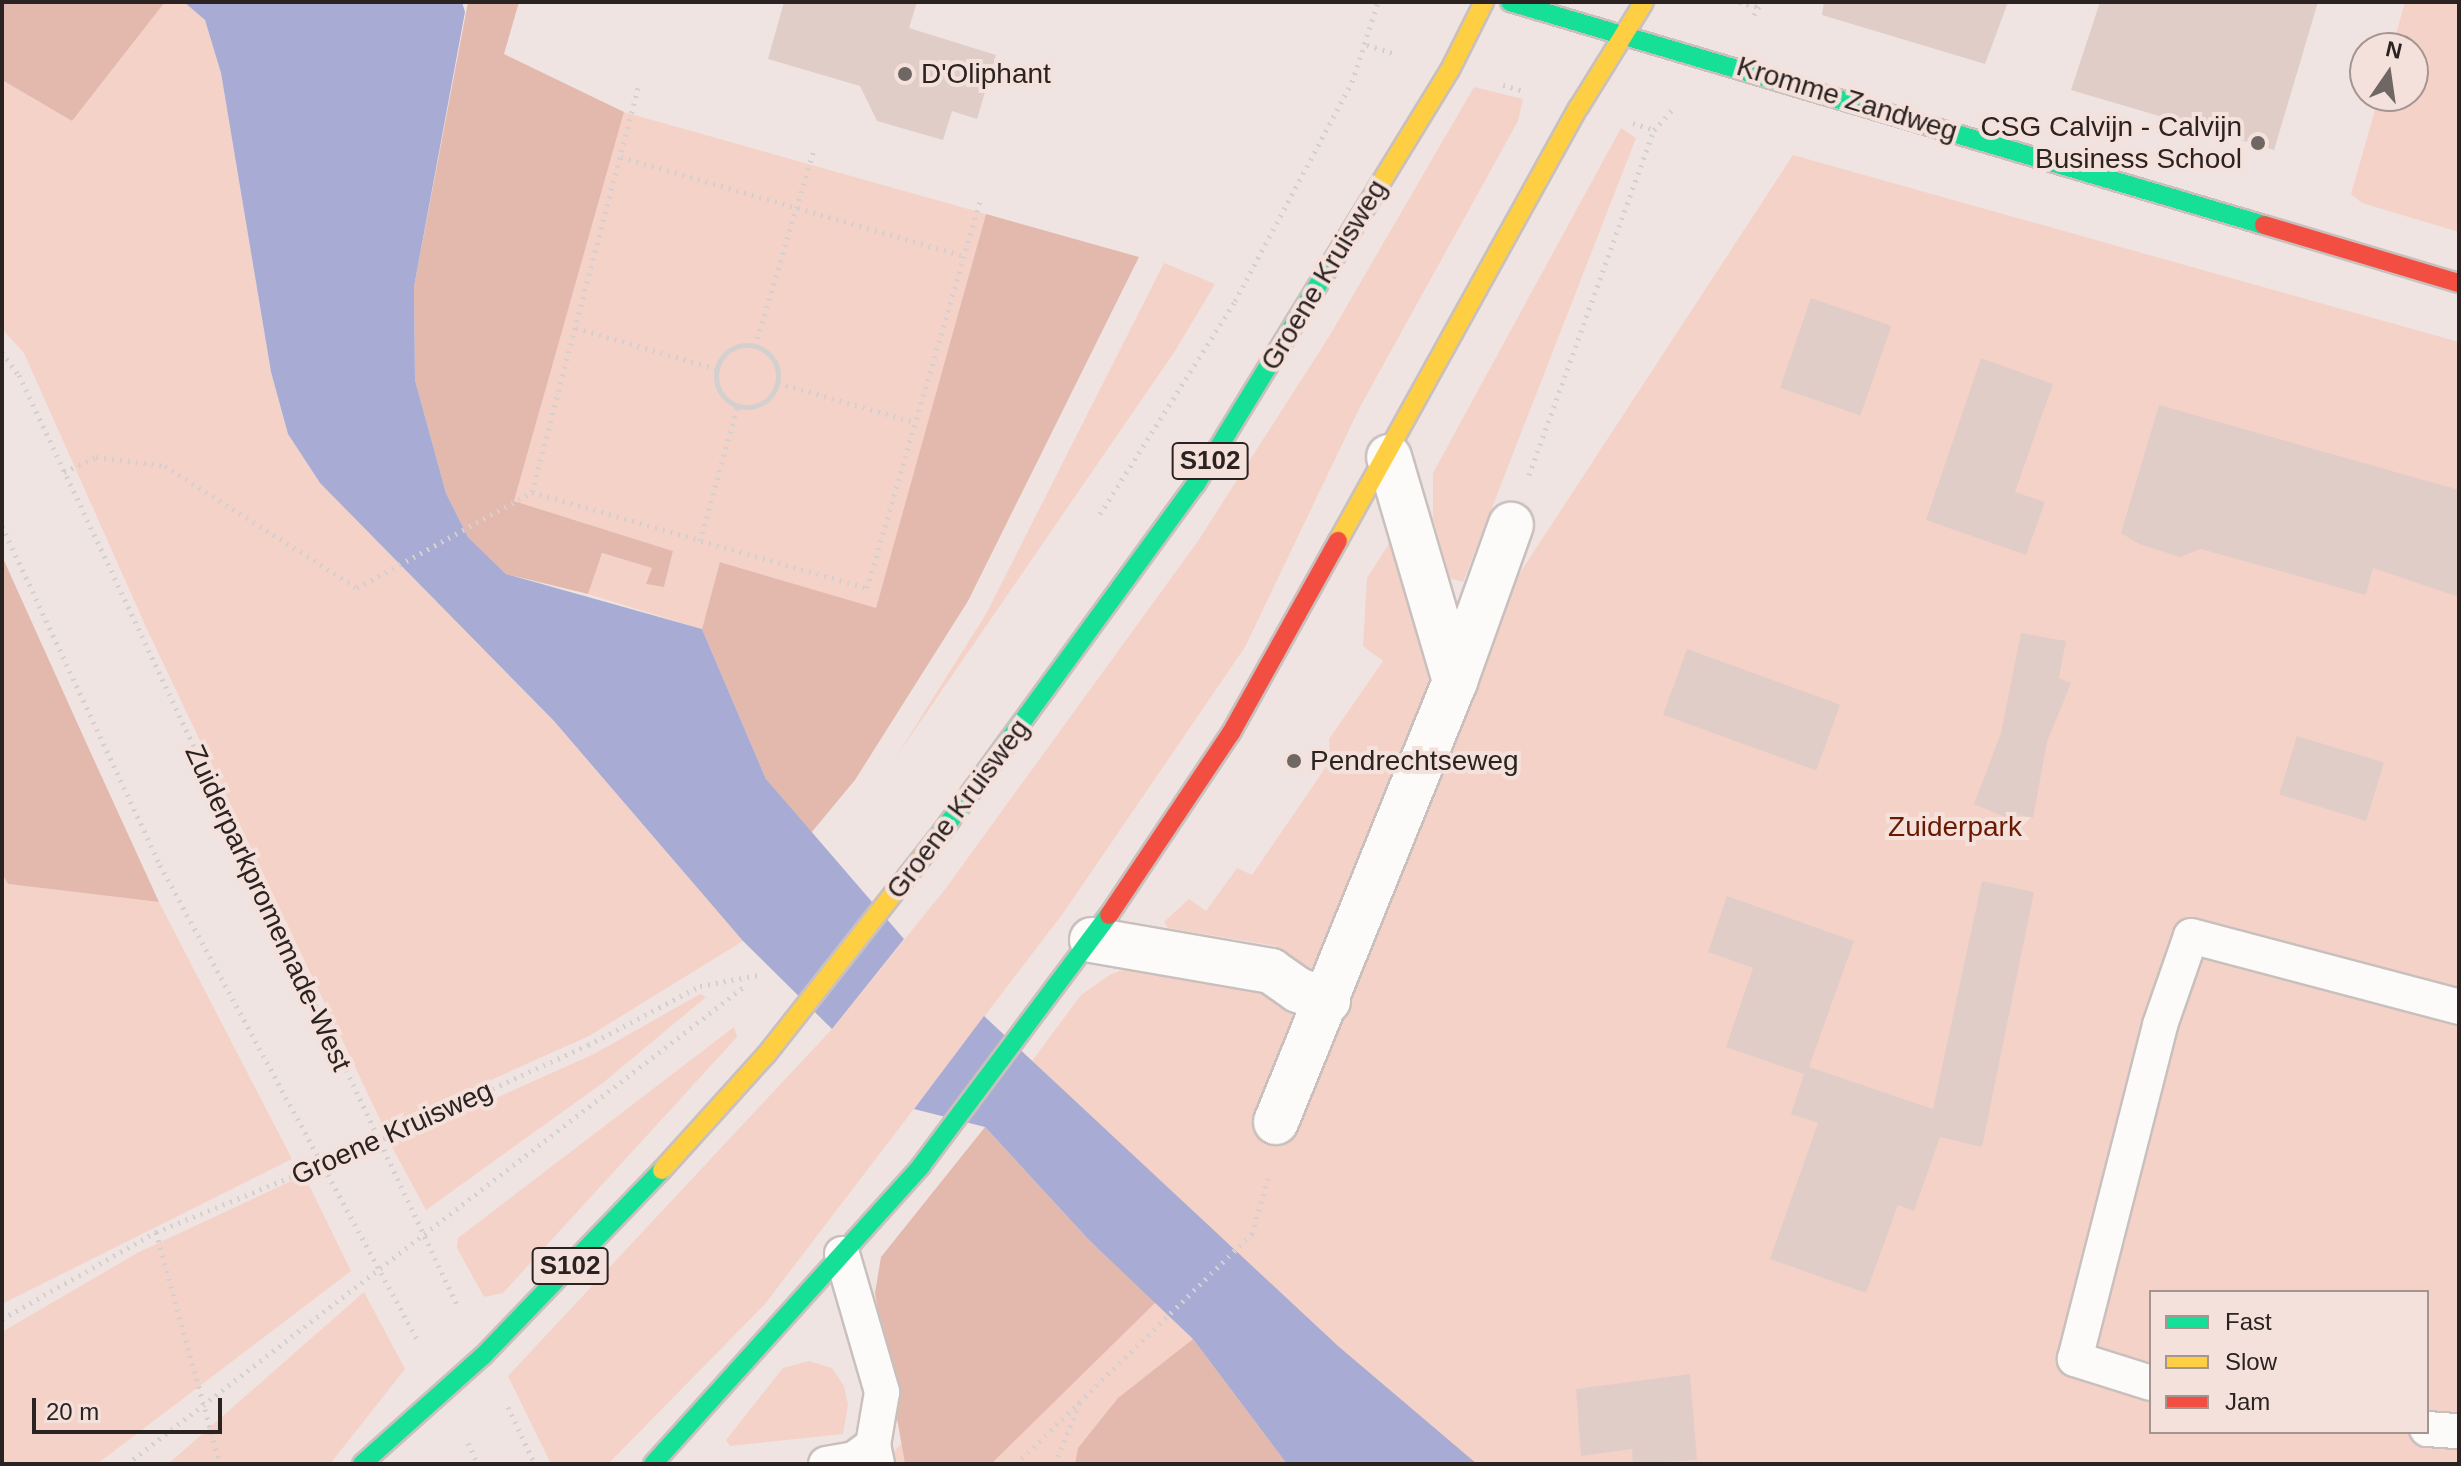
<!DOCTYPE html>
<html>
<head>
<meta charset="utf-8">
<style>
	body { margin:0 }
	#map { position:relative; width:2461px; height:1466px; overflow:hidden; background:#efe4e1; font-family:Arial,sans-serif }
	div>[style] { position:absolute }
	.green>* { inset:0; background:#f5d2c7 }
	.forest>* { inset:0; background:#e4b9ad }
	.water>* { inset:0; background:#a8acd4 }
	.building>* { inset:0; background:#e0cdc8; transform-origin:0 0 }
	.path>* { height:5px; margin-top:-2.5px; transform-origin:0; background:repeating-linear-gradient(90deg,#d4d0cf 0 2px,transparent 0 8px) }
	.path>.ring { margin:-2.5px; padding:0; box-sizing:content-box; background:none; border:5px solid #d4d0cf; border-radius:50% }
	.roads { filter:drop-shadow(2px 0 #c9c0be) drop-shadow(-2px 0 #c9c0be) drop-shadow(0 2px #c9c0be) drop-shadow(0 -2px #c9c0be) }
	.lane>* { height:34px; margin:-17px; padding:0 17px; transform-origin:17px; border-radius:17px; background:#fdfbfa }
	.street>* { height:44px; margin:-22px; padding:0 22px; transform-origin:22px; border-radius:22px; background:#fdfbfa }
	.fast>* { height:18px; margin:-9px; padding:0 9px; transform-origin:9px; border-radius:9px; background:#16e098 }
	.slow>* { height:18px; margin:-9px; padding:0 9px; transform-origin:9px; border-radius:9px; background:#ffcf43 }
	.jam>* { height:18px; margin:-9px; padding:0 9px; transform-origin:9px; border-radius:9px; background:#f24e42 }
	.dots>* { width:22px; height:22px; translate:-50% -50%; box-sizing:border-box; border:4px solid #f5e1db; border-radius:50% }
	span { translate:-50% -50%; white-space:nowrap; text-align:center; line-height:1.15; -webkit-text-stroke:8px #f5e1db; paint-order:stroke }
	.shield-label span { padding:2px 6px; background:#f5e1db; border:2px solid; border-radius:6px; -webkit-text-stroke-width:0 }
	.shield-label { font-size:26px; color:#2a2321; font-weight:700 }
	.poi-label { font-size:28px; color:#2a2321 }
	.left { translate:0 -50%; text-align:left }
	.right { translate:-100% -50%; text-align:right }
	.street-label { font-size:28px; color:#2a2321 }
	.park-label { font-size:28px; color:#6a1900 }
	.frame { position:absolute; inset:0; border:4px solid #2a2321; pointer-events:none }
	.legend { position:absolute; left:2149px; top:1290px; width:280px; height:144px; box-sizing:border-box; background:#f5e1db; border:2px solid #a49591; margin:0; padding:10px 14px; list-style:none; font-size:24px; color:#2a2321 }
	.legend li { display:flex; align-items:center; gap:16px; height:40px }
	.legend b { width:40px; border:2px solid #a49591 }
	.north { position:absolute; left:2349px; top:32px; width:80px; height:80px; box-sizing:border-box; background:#f5e1db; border:2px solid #a49591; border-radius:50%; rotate:13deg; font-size:22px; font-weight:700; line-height:32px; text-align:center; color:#2a2321 }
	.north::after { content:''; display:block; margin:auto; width:28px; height:36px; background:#6f6764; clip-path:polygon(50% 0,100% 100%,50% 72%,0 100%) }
	.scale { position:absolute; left:32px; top:1398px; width:190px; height:36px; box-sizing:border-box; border:4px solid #2a2321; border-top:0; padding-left:10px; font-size:24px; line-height:28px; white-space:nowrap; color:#2a2321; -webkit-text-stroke:6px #f5e1db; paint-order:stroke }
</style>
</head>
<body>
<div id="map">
	<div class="green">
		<div style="clip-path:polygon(165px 2px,184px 2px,205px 20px,221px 73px,271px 372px,288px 434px,320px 483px,554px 721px,743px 941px,589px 1036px,384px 1128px,146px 627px,24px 353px,2px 329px,2px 80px,72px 121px)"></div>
		<div style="clip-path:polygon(2405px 2px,2459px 2px,2459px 232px,2362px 203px,2351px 194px,2379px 96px,2413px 96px,2413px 48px,2392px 48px)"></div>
		<div style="clip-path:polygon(1474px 87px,1523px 99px,1518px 121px,1360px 407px,1245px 647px,1064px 912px,765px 1304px,608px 1464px,551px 1464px,508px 1376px,832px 1029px,946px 888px,1198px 541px,1330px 335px)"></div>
		<div style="clip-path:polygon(624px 112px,986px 214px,876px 609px,721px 562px,702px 629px,669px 619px,588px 594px,601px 553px,653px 568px,664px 587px,673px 551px,514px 501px)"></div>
		<div style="clip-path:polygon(1621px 128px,1636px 138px,1463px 582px,1450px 578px,1433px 518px,1433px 473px)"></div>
		<div style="clip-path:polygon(evenodd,1793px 155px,2459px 342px,2459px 1464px,882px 1464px,1062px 1274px,1137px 1159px,1032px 1061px,1081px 995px,1111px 974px,1141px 964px,1233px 978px,1247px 991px,1276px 946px,1168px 928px,1164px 922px,1189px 899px,1206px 911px,1237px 868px,1252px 875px,1330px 761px,1329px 739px,1383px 661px,1363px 646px,1367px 578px,1392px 539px,1431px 673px,1403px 752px,1793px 155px,2151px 1292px,2427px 1292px,2427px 1432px,2151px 1432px,2151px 1292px)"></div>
		<div style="clip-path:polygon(1164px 263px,1215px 284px,1175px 351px,894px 760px,986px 614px)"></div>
		<div style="clip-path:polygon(2px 874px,8px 884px,159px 902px,292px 1159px,2px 1304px)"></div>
		<div style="clip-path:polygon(700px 994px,706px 997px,604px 1082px,426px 1210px,391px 1145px,594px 1054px)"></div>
		<div style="clip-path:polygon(734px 1027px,737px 1037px,503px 1293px,484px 1297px,457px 1248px,458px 1238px)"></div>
		<div style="clip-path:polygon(304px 1175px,351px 1271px,97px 1464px,2px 1464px,2px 1332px,139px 1252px)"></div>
		<div style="clip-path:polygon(364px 1292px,405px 1369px,330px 1464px,168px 1464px)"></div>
		<div style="clip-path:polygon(809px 1361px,832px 1368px,844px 1386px,848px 1405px,843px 1434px,730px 1446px,726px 1440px,783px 1368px)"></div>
	</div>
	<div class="forest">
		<div style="clip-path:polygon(2px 2px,165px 2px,72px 121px,2px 80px)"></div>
		<div style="clip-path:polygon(468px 2px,519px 2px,504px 54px,624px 112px,514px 501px,673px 551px,664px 587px,646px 584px,652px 568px,602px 553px,588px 594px,506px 574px,468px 537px,446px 493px,415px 380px,414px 287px)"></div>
		<div style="clip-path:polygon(986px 214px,1139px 257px,968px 601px,855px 780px,811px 833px,766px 779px,702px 629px,720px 562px,876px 608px)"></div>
		<div style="clip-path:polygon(2px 556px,84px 738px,159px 902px,8px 884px,2px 874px)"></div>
		<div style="clip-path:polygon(985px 1127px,1089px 1240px,1156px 1302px,991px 1464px,905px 1464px,875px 1293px,881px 1257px)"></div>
		<div style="clip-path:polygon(1193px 1339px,1287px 1464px,1075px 1464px,1078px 1448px,1118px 1398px)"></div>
	</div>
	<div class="water">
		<div style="clip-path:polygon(184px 2px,462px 2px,465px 12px,414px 287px,415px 380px,446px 493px,468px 537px,506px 574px,702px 629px,766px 779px,904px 939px,832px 1029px,743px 941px,554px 721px,320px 483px,288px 434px,271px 372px,221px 73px,205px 20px)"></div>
		<div style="clip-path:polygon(984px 1016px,1338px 1346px,1477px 1464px,1287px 1464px,1193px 1339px,1089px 1240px,985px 1127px,914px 1109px)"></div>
	</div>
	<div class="building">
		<div style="clip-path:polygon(784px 2px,917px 2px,909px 28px,996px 55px,977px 119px,952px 111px,943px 140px,877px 121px,860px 86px,768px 59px)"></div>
		<div style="clip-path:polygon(1824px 2px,2008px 2px,1985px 64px,1822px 15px)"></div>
		<div style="clip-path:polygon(2100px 2px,2318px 2px,2274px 150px,2071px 90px)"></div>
		<div style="left:1811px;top:298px;width:85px;height:95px;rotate:19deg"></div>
		<div style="clip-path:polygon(1981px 358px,2053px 384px,2015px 492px,2045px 502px,2026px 555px,1926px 520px)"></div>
		<div style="clip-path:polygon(2159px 405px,2459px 490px,2459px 597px,2373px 568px,2366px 595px,2201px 549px,2180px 557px,2139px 544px,2121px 533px)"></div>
		<div style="clip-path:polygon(2021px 633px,2066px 641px,2059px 678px,2071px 683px,2047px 742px,2033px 818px,2018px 815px,2015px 821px,1974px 804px,2001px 733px)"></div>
		<div style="left:1687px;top:649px;width:163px;height:70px;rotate:20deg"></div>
		<div style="left:2297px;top:736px;width:91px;height:61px;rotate:17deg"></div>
		<div style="clip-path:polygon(1982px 881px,2034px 892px,1982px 1147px,1940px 1137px,1914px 1211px,1898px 1205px,1866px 1293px,1770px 1259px,1818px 1123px,1791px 1114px,1804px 1074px,1726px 1047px,1753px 968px,1708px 952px,1727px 896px,1854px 941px,1809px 1067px,1933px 1109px)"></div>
		<div style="clip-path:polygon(1690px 1374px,1697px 1460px,1633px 1464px,1632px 1449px,1581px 1456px,1576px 1389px)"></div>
	</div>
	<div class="path">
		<div style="left:1739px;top:2px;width:20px;rotate:15deg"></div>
		<div style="left:1754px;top:15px;width:15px;rotate:-58deg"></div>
		<div style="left:1367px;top:45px;width:31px;rotate:17deg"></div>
		<div style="left:1503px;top:85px;width:22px;rotate:16deg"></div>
		<div style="left:1633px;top:123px;width:22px;rotate:18deg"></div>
		<div style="left:621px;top:157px;width:357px;rotate:16.1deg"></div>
		<div style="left:576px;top:328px;width:147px;rotate:16.2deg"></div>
		<div class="ring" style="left:716px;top:345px;width:57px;height:57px"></div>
		<div style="left:755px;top:346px;width:206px;rotate:-73.3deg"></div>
		<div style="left:2px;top:352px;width:29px;rotate:54deg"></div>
		<div style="left:19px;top:375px;width:1028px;rotate:64.78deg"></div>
		<div style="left:778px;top:383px;width:142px;rotate:15.9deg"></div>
		<div style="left:64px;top:472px;width:35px;rotate:-25deg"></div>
		<div style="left:96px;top:457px;width:70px;rotate:7.4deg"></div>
		<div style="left:165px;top:466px;width:227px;rotate:32.4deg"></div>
		<div style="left:357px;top:588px;width:200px;rotate:-28.7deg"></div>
		<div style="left:532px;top:492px;width:418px;rotate:-75.3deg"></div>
		<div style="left:1529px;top:475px;width:367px;rotate:-70.1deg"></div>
		<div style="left:1654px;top:130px;width:27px;rotate:-48deg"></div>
		<div style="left:532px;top:492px;width:348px;rotate:16deg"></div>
		<div style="left:867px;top:588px;width:406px;rotate:-73.7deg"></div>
		<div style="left:1100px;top:514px;width:252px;rotate:-57.6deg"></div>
		<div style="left:1235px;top:301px;width:248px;rotate:-61.9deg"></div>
		<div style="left:1352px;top:82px;width:84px;rotate:-72deg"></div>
		<div style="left:2px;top:526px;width:374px;rotate:65deg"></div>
		<div style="left:160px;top:865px;width:541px;rotate:61.54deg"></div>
		<div style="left:700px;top:541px;width:141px;rotate:-74.4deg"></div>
		<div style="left:156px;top:1232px;width:241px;rotate:74.6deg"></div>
		<div style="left:2px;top:1319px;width:177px;rotate:-29.5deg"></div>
		<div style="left:156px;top:1232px;width:238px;rotate:-22.2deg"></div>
		<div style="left:376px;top:1142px;width:233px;rotate:-24.6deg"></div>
		<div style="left:588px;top:1045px;width:127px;rotate:-27.8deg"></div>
		<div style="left:700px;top:986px;width:59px;rotate:-10.7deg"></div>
		<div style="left:508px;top:1407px;width:63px;rotate:64.7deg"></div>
		<div style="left:468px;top:1443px;width:23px;rotate:65deg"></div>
		<div style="left:127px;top:1464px;width:783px;rotate:-37.73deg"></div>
		<div style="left:1016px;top:1464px;width:330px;rotate:-44.3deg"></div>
		<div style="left:1252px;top:1234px;width:62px;rotate:-74.2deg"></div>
		<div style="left:1055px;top:1464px;width:67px;rotate:-68deg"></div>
	</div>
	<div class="roads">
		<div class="lane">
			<div style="left:842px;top:1254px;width:144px;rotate:73.8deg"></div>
			<div style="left:882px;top:1392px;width:54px;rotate:99.6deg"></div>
			<div style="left:873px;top:1445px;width:19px;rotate:78deg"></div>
			<div style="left:2151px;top:1383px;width:80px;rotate:-162.5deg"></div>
			<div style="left:2075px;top:1359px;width:345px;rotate:-75.7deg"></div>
			<div style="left:2160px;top:1025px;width:94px;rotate:-70.8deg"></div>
			<div style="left:2191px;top:936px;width:277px;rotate:14.8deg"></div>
			<div style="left:2427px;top:1429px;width:32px;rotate:4deg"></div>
			<div style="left:826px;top:1464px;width:28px;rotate:-10deg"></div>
			<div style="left:854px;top:1459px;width:24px;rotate:-36deg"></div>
		</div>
		<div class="street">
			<div style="left:1389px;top:457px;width:234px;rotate:73.6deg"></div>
			<div style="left:1092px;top:940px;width:182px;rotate:9.8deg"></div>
			<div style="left:1271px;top:971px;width:33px;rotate:35deg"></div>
			<div style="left:1298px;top:990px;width:32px;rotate:20deg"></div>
			<div style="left:1276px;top:1122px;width:476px;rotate:-67.9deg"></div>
			<div style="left:1455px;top:681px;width:166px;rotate:-70.3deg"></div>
		</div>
		<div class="fast">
			<div style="left:1510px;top:2px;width:786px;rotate:16.48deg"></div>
			<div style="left:936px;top:840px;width:441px;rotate:-53.9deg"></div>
			<div style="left:1196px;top:484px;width:279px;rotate:-58.5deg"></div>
			<div style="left:362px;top:1464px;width:162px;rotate:-41.8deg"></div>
			<div style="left:483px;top:1356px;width:258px;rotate:-46.1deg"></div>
			<div style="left:653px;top:1464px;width:401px;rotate:-48deg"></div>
			<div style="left:921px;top:1166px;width:314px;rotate:-53.2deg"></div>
		</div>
		<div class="slow">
			<div style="left:1342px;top:246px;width:206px;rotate:-58.5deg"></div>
			<div style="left:1450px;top:70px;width:76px;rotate:-63.4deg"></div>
			<div style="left:1338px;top:541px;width:496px;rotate:-61deg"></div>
			<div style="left:1579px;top:107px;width:123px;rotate:-58.2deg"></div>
			<div style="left:662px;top:1170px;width:155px;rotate:-47.9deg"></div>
			<div style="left:766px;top:1055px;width:274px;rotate:-51.7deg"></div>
		</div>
		<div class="jam">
			<div style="left:2264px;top:225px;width:203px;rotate:16.6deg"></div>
			<div style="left:1109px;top:915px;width:219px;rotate:-56.2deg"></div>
			<div style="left:1231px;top:733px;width:220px;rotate:-60.9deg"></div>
		</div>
	</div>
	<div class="dots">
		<div style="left:905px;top:74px;background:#6f6764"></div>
		<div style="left:2258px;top:143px;background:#6f6764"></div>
		<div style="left:1294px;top:761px;background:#6f6764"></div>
	</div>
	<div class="shield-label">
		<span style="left:1210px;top:461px">S102</span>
		<span style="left:570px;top:1266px">S102</span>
	</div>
	<div class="poi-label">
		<span class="left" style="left:921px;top:74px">D'Oliphant</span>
		<span class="right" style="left:2242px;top:143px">CSG Calvijn - Calvijn<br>Business School</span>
		<span class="left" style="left:1310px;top:761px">Pendrechtseweg</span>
	</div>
	<div class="street-label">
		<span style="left:1847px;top:99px;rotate:17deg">Kromme Zandweg</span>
		<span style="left:1324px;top:275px;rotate:-59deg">Groene Kruisweg</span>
		<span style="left:958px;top:809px;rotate:-53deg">Groene Kruisweg</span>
		<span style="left:268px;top:908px;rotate:65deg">Zuiderparkpromemade-West</span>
		<span style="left:392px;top:1133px;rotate:-24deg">Groene Kruisweg</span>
	</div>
	<div class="park-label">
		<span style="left:1955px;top:827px">Zuiderpark</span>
	</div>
	<div class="frame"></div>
	<ul class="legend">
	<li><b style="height:10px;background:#16e098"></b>Fast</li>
	<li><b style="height:10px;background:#ffcf43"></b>Slow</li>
	<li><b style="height:10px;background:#f24e42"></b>Jam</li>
	</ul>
	<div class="north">N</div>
	<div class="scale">20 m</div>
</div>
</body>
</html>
